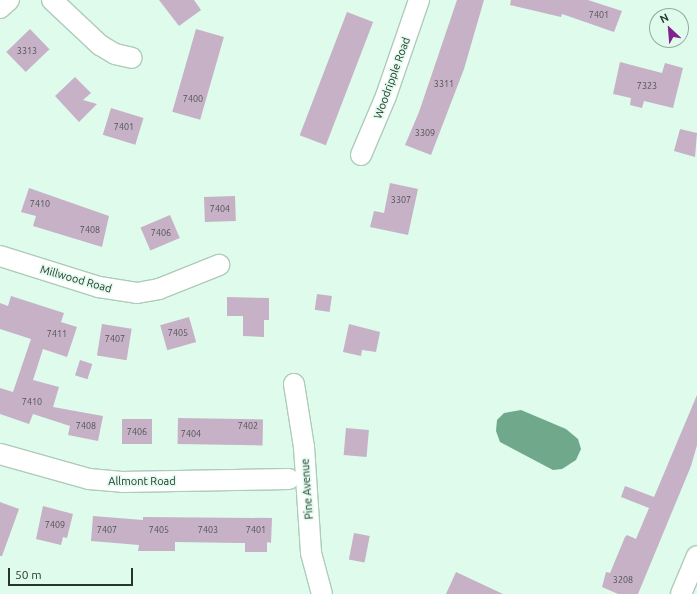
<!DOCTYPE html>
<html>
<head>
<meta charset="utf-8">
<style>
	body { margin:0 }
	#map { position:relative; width:697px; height:594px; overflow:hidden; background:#defbeb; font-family:Ubuntu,sans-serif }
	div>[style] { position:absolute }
	.water>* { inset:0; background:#70a88b }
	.building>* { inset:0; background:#c6b1c7; transform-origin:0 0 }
	.roads { filter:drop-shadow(1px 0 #aecbbb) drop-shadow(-1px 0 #aecbbb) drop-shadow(0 1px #aecbbb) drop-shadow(0 -1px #aecbbb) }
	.minor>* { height:20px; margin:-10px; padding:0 10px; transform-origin:10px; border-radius:10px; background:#fff }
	span { translate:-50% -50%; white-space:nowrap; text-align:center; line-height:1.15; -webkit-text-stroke:3px #defbeb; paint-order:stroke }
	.number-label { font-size:9px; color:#505354 }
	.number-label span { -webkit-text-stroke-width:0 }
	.street-label { font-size:11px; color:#29342e }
	.north { position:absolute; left:649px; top:8px; width:40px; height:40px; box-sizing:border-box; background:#defbeb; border:1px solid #96ab9f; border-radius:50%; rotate:334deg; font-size:11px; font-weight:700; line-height:16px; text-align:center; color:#29342e }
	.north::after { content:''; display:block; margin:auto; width:14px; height:18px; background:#83228c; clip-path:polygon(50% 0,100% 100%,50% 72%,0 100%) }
	.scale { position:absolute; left:8px; top:568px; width:125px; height:18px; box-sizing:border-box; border:2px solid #29342e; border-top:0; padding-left:5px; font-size:12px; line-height:14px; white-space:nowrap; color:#29342e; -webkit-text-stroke:3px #defbeb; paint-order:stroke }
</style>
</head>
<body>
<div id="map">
	<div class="water">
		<div style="clip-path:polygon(521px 410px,566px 429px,578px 439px,581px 449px,576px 460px,562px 469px,553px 470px,500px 442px,496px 431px,497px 420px,504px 413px)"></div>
	</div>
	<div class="building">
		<div style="clip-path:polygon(159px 0,194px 0,201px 10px,179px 26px)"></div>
		<div style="clip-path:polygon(457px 0,484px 0,464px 69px,431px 155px,405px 145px,419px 112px)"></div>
		<div style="clip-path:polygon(511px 0,588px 0,622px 11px,614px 32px,562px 14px,561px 17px,510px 5px)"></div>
		<div style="left:347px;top:12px;width:28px;height:132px;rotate:21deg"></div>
		<div style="left:30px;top:29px;width:28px;height:33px;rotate:46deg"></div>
		<div style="left:196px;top:29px;width:29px;height:86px;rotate:16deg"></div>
		<div style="clip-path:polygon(620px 62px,662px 73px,665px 63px,683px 68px,673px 108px,644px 101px,642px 108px,630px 105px,631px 98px,613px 94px)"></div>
		<div style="clip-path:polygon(75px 77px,91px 93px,83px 100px,97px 104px,79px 122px,55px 96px)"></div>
		<div style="left:111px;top:108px;width:34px;height:28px;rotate:17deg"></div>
		<div style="clip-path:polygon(680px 129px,697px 133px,695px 157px,674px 151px)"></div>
		<div style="clip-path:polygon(390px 183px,418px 189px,408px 235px,370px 227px,374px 211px,384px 213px)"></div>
		<div style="clip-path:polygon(29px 188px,109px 216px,102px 247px,33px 226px,36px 216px,21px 212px)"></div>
		<div style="left:235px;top:196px;width:25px;height:31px;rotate:88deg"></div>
		<div style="left:170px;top:215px;width:25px;height:32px;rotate:67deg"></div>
		<div style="left:317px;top:294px;width:15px;height:16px;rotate:8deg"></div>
		<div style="clip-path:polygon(11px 296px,64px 313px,61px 322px,77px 327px,67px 357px,43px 349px,33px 380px,59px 387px,53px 407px,103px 416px,98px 441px,68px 435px,70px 426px,33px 414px,29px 424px,0 414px,0 388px,13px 392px,31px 339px,0 329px,0 303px,8px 306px)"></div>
		<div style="clip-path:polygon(227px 297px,269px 298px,269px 320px,264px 320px,264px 337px,243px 336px,243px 316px,227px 316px)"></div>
		<div style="left:189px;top:317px;width:26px;height:30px;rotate:74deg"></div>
		<div style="left:102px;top:324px;width:30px;height:32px;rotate:9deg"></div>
		<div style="clip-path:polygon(349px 324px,380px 332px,376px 352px,362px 350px,361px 356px,343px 352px)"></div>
		<div style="left:80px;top:360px;width:13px;height:16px;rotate:18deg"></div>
		<div style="clip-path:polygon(697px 395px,697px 445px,691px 466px,638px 594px,618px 594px,602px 587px,606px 572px,610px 573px,625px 537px,627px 535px,636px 539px,649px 508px,621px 497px,625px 486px,654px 497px)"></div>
		<div style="left:178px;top:418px;width:85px;height:26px;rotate:1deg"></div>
		<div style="left:122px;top:419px;width:30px;height:25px"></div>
		<div style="left:346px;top:428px;width:23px;height:27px;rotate:5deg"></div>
		<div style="clip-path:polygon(0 502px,19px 509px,2px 556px,0 556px)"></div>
		<div style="clip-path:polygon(43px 506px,73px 514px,67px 538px,63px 537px,61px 545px,36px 539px)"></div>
		<div style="clip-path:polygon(93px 516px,143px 520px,143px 517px,272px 518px,271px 543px,267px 542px,267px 552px,245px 552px,245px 543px,240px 543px,175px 542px,175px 551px,138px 551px,139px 545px,91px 541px)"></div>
		<div style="left:354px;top:533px;width:16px;height:27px;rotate:11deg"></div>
		<div style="clip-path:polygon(456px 572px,503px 594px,446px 594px)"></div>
	</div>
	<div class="roads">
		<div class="minor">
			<div style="left:52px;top:0;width:66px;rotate:43.2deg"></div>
			<div style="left:100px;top:45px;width:17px;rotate:31deg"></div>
			<div style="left:115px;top:54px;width:17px;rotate:13deg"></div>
			<div style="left:0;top:8px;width:12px;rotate:-42deg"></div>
			<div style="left:361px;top:155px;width:64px;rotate:-67deg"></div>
			<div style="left:386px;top:96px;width:102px;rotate:-71deg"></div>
			<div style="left:0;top:256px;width:104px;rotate:17.4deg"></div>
			<div style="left:99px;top:287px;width:38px;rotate:9deg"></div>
			<div style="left:137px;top:293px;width:22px;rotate:-10deg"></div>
			<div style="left:159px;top:289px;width:65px;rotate:-21.8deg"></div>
			<div style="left:294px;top:384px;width:64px;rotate:81deg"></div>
			<div style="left:304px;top:447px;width:106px;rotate:86.2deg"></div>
			<div style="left:311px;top:553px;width:42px;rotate:75deg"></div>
			<div style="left:0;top:454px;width:92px;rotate:15.7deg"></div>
			<div style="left:89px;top:479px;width:33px;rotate:5deg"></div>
			<div style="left:122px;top:482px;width:167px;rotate:-1deg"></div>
			<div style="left:681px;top:594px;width:41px;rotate:-67.2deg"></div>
		</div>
	</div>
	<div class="number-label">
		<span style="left:599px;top:15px">7401</span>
		<span style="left:27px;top:51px">3313</span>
		<span style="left:444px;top:84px">3311</span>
		<span style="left:647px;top:86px">7323</span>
		<span style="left:193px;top:99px">7400</span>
		<span style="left:124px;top:127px">7401</span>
		<span style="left:425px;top:133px">3309</span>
		<span style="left:401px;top:200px">3307</span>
		<span style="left:40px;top:204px">7410</span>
		<span style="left:220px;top:209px">7404</span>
		<span style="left:90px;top:230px">7408</span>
		<span style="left:161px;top:233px">7406</span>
		<span style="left:178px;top:333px">7405</span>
		<span style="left:57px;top:334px">7411</span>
		<span style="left:115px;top:339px">7407</span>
		<span style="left:32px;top:402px">7410</span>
		<span style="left:86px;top:426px">7408</span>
		<span style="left:248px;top:426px">7402</span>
		<span style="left:137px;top:432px">7406</span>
		<span style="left:191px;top:434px">7404</span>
		<span style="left:55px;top:525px">7409</span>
		<span style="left:107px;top:530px">7407</span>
		<span style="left:159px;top:530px">7405</span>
		<span style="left:208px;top:530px">7403</span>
		<span style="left:256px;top:530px">7401</span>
		<span style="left:623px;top:580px">3208</span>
	</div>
	<div class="street-label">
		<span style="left:392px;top:78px;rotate:-70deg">Woodripple Road</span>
		<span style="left:76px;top:279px;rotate:16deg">Millwood Road</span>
		<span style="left:142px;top:481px">Allmont Road</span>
		<span style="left:307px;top:489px;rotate:-94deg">Pine Avenue</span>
	</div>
	<div class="north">N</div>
	<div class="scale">50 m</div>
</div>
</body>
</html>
